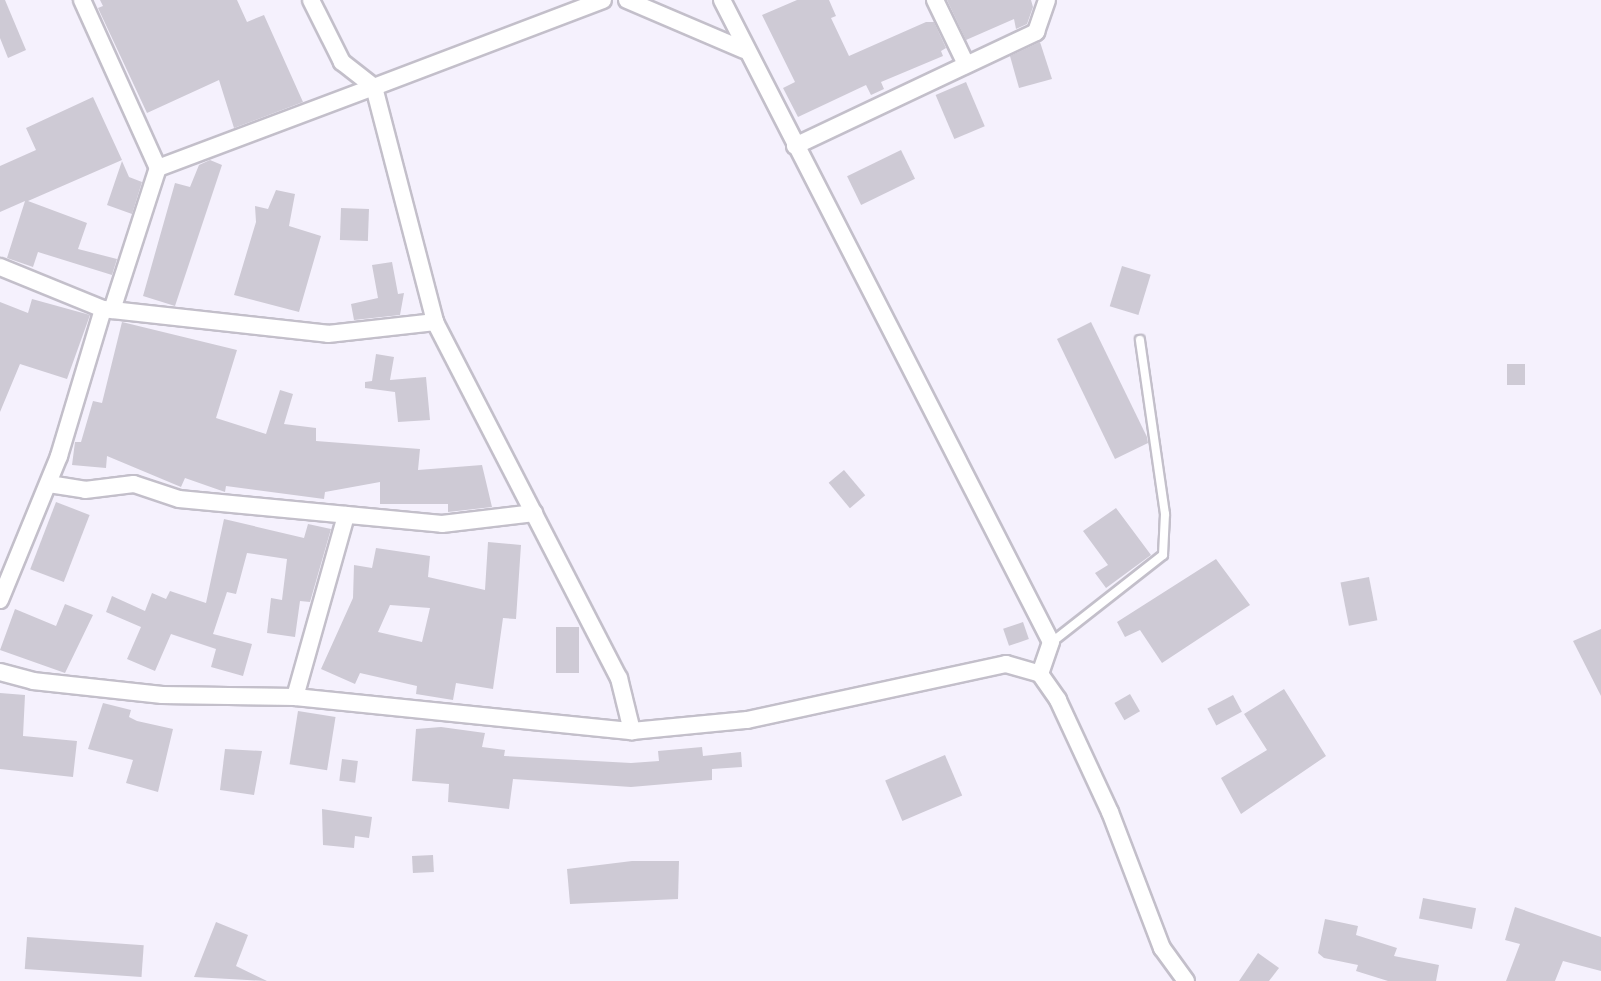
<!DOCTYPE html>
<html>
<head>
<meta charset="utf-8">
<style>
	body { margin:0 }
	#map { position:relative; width:1601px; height:981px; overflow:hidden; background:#f5f1fd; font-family:Jost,sans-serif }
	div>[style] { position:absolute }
	.building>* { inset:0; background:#cecad5; transform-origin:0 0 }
	.roads { filter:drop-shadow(2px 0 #c3bfca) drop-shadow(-2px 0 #c3bfca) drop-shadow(0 2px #c3bfca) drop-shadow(0 -2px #c3bfca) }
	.lane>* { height:8px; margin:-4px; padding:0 4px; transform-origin:4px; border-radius:4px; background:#fff }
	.street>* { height:16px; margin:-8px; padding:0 8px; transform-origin:8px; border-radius:8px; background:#fff }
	span { translate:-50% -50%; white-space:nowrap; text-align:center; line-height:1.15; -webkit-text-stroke:6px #fff; paint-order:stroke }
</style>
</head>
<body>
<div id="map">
	<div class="building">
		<div style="clip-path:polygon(0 0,5px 0,26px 50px,8px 58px,0 38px)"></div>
		<div style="clip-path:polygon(100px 0,237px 0,247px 22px,264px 15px,303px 102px,234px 128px,219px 80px,147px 113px,98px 8px,103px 6px)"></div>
		<div style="clip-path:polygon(797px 0,829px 0,836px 16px,831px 18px,849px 56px,926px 22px,934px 22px,946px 48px,941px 51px,943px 56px,881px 82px,884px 89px,871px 95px,866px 85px,798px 117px,783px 88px,795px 82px,762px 15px)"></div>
		<div style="clip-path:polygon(947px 0,1031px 0,1033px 7px,1027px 24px,1016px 29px,1014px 19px,966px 40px)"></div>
		<div style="clip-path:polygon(1040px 42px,1052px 79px,1019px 88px,1010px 56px)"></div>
		<div style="left:966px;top:82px;width:48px;height:33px;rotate:67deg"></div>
		<div style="clip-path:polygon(93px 97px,122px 160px,28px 201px,87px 223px,78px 249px,117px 259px,112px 275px,38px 252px,33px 267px,7px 258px,25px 201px,0 212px,0 166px,36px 150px,26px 128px)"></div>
		<div style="left:901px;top:150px;width:32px;height:60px;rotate:64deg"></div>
		<div style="clip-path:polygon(210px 160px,222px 165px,175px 306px,143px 296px,175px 183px,190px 187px,199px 165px)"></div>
		<div style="clip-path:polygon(122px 161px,129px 177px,142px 182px,132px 214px,107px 205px)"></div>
		<div style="clip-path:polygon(276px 190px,295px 194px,289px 226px,321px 236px,299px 312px,234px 295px,256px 222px,255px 206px,268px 209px)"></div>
		<div style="left:341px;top:208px;width:28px;height:32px;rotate:2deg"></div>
		<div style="clip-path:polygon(392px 262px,398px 294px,404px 293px,400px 315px,354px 320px,351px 304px,378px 298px,372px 265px)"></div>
		<div style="left:1122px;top:266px;width:30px;height:42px;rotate:17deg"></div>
		<div style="clip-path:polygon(32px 299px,90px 315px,67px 379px,20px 364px,0 412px,0 302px,28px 313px)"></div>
		<div style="clip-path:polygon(122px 322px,237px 350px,216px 418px,266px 434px,280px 390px,293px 394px,284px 424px,316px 428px,316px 441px,420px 449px,418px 470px,482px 465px,492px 507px,448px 512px,448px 504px,380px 504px,380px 482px,325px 492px,324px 499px,226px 486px,225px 492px,185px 478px,181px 487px,107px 456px,106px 468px,72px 465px,75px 442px,81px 442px,93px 401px,102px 403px)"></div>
		<div style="clip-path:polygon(1091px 322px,1147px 437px,1148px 443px,1115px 459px,1057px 339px)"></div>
		<div style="clip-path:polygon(376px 354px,394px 357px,390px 380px,426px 377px,430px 420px,398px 422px,395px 392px,365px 388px,365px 382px,372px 381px)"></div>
		<div style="left:1507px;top:364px;width:18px;height:21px"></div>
		<div style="left:844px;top:470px;width:33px;height:20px;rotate:50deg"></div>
		<div style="left:56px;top:502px;width:36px;height:72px;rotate:21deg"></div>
		<div style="clip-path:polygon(1116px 508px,1151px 555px,1106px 588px,1095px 573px,1108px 565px,1083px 531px)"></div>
		<div style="clip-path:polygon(224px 519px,304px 538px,308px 524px,331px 529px,310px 602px,300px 601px,295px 637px,267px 633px,271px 598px,282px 600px,287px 559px,247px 553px,236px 594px,227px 592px,213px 634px,252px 644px,243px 676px,211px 667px,216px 649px,171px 634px,155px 671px,127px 659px,141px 627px,106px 612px,112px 596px,145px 611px,152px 593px,166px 599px,170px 591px,206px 603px)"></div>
		<div style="clip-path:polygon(evenodd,488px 542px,521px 545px,516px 619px,503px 618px,493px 689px,456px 683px,453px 700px,416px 694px,417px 686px,360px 673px,355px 684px,321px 669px,353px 598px,354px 565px,372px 568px,376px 548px,430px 556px,428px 577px,485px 590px,488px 542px,390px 605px,430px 608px,422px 642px,378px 632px,390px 605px)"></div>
		<div style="clip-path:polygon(1216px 559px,1250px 605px,1162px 663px,1140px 630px,1125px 637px,1117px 622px)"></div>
		<div style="left:1369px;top:577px;width:44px;height:29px;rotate:79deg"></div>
		<div style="clip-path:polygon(65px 604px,93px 615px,65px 673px,0 650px,15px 609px,56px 626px)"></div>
		<div style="left:1023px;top:622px;width:18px;height:21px;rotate:71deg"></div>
		<div style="left:556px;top:627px;width:23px;height:46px"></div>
		<div style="clip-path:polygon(1601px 629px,1601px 696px,1573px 641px)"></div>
		<div style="clip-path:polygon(1284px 689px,1326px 756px,1241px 814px,1221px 778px,1267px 750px,1244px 714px)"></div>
		<div style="clip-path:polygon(0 693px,25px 695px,23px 736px,77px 741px,73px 777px,0 769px)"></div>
		<div style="left:1130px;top:694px;width:20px;height:18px;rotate:60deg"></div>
		<div style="left:1233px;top:695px;width:19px;height:29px;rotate:62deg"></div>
		<div style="clip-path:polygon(103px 703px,131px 710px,129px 717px,137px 721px,173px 729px,158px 792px,126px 783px,133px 760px,88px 749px)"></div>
		<div style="left:298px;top:711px;width:38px;height:54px;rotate:9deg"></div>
		<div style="clip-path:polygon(441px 727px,485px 733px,482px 747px,505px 750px,504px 756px,631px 763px,659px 761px,658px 751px,702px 747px,703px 756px,741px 752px,742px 767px,712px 769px,712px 780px,631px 787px,513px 779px,509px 809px,448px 802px,449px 784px,412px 781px,416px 729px)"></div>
		<div style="clip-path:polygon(225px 749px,262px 751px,254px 795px,220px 790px)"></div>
		<div style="left:945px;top:755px;width:44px;height:65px;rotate:67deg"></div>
		<div style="left:342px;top:759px;width:16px;height:22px;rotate:7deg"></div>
		<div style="clip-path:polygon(322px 809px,372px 817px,369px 838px,355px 836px,354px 848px,323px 845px)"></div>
		<div style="left:433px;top:855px;width:17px;height:21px;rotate:87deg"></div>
		<div style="clip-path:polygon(632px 861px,679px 861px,678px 899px,570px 904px,567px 869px)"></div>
		<div style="left:1423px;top:898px;width:54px;height:21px;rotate:11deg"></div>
		<div style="clip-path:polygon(1515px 907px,1601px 937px,1601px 971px,1563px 961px,1555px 981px,1506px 981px,1520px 944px,1505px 940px)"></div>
		<div style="clip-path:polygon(1325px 919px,1358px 926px,1356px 935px,1397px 948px,1394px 956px,1439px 965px,1436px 981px,1388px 981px,1356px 971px,1358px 965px,1324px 958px,1318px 953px)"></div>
		<div style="clip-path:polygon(216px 922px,248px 935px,236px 966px,267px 981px,194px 977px)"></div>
		<div style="left:27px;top:937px;width:117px;height:32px;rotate:4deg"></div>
		<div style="clip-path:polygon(1258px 953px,1279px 968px,1269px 981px,1239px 981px)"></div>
	</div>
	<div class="roads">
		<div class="lane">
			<div style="left:1052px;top:642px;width:141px;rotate:-38.1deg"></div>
			<div style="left:1163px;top:555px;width:41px;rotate:-87.2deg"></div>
			<div style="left:1165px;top:514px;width:176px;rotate:-98.2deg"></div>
		</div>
		<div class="street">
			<div style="left:82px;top:0;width:184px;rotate:65.7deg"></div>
			<div style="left:603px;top:0;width:245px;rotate:159.2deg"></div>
			<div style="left:374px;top:87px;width:243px;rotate:75.4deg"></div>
			<div style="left:435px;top:322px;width:401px;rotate:62.7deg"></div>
			<div style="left:619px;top:678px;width:55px;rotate:76.2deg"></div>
			<div style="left:627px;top:0;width:127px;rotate:23.1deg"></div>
			<div style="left:722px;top:0;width:721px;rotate:62.87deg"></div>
			<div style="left:1051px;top:642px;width:34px;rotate:109deg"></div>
			<div style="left:935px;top:0;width:71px;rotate:64.2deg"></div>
			<div style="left:795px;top:146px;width:267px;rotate:-25.3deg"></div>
			<div style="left:1036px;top:32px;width:34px;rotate:-71deg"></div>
			<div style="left:0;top:267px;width:111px;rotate:22.2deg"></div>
			<div style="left:103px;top:309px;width:226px;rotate:6.3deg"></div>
			<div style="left:328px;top:334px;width:108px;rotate:-6.4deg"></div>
			<div style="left:112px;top:310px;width:149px;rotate:-72.1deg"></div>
			<div style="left:158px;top:168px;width:231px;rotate:-20.6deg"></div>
			<div style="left:374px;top:87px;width:41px;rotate:-142deg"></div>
			<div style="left:342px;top:62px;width:69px;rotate:-116.6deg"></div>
			<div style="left:49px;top:484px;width:36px;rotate:9deg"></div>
			<div style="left:85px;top:490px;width:49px;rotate:-7deg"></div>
			<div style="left:134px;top:484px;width:47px;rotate:18.4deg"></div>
			<div style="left:179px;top:499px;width:264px;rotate:5.4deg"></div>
			<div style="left:442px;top:524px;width:93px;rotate:-6.8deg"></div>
			<div style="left:0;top:600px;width:156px;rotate:-67.7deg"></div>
			<div style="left:59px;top:456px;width:153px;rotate:-73.3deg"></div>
			<div style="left:0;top:672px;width:34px;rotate:15deg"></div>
			<div style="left:33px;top:681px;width:130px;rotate:6.2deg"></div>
			<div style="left:162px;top:695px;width:133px;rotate:0.9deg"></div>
			<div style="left:295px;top:697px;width:339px;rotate:5.8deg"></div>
			<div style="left:632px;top:731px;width:116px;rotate:-5.5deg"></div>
			<div style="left:747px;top:720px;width:265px;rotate:-12.2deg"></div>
			<div style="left:1006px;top:664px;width:35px;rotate:16deg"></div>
			<div style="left:1040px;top:674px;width:32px;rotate:55deg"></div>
			<div style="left:1058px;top:700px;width:123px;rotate:65.1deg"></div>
			<div style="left:1110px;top:812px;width:146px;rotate:69.1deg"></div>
			<div style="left:1162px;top:948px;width:41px;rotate:54deg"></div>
			<div style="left:295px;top:697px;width:189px;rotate:-74.3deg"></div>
		</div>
	</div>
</div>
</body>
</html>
